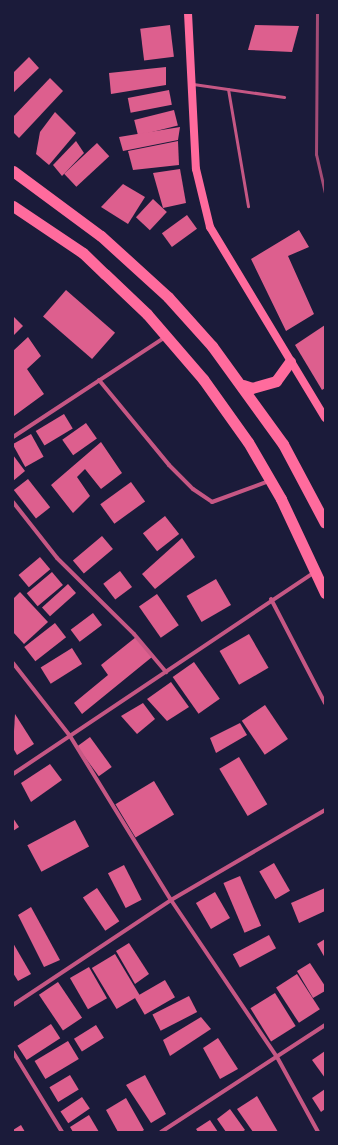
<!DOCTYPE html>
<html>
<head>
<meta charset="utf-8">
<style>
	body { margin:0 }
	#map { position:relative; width:338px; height:1145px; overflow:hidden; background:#1b1b3a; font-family:Manrope,sans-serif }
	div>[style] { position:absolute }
	.building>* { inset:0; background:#dd5f8e; transform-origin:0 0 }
	.service>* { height:3px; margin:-1.5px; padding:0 1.5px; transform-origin:1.5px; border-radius:1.5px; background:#c65784 }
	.minor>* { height:4px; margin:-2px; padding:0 2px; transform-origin:2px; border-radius:2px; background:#c65784 }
	.secondary>* { height:8px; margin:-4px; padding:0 4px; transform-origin:4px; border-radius:4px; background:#ff6b9d }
	.trunk>* { height:11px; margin:-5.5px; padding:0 5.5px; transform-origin:5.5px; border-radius:5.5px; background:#ff6b9d }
	.rail>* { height:3px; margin:-1.5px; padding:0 1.5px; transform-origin:1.5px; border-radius:1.5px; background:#a44b75 }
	span { translate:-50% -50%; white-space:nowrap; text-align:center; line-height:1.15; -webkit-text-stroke:3px #1b1b3a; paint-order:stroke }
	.frame { position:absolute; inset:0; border:14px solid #1b1b3a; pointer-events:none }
</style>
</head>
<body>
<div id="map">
	<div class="building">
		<div style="left:170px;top:25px;width:32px;height:30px;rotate:83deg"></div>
		<div style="clip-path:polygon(255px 25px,299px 26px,292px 52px,248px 50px)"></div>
		<div style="clip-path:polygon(29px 57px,39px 68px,13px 93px,13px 73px)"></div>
		<div style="clip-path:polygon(166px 67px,166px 85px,111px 94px,109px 73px)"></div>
		<div style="clip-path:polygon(50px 78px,63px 91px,19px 138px,13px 132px,13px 117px)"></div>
		<div style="left:169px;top:90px;width:15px;height:42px;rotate:79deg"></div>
		<div style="left:174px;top:110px;width:16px;height:41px;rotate:76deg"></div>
		<div style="clip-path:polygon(55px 112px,76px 133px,49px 165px,36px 154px,40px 132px)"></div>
		<div style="clip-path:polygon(180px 127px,178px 140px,123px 151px,119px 137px)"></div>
		<div style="clip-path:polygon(76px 141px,84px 153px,62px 176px,53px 165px)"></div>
		<div style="clip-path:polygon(178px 141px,179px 165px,133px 170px,128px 151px)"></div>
		<div style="left:97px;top:143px;width:18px;height:45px;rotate:47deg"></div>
		<div style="clip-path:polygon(180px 169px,186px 203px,163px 208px,153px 173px)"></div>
		<div style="clip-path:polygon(123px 184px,145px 197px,128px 224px,101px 207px)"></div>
		<div style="left:153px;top:199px;width:19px;height:25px;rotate:43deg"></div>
		<div style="left:187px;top:215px;width:17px;height:31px;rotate:54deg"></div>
		<div style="clip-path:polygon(299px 230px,309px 247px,288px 256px,314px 314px,286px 331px,251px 259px)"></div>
		<div style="left:66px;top:290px;width:65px;height:35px;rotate:41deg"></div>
		<div style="clip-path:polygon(13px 316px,23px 326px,13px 336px)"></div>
		<div style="clip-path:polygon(325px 325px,325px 388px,322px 390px,295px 345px)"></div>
		<div style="clip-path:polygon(28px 337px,41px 356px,27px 369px,44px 394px,14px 416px,13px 351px)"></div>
		<div style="left:64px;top:414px;width:17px;height:33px;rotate:59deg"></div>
		<div style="left:86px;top:423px;width:19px;height:29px;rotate:55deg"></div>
		<div style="left:31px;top:434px;width:26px;height:21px;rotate:61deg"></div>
		<div style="clip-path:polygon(101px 442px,122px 473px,101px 489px,85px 469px,77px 477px,90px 496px,73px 513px,51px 485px)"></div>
		<div style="clip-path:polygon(13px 455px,25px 471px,13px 481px)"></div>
		<div style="left:28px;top:479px;width:36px;height:18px;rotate:52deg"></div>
		<div style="left:131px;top:482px;width:24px;height:38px;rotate:54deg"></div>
		<div style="left:165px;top:516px;width:23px;height:28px;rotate:52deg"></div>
		<div style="left:102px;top:536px;width:17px;height:38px;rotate:50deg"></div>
		<div style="clip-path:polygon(182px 538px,195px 557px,155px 589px,142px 574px)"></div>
		<div style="left:40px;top:557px;width:16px;height:28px;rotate:50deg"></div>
		<div style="left:120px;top:571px;width:20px;height:21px;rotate:53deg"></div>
		<div style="left:52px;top:572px;width:17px;height:33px;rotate:50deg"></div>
		<div style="left:216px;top:579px;width:30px;height:34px;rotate:60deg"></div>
		<div style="left:68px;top:584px;width:12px;height:35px;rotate:48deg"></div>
		<div style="clip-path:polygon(20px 592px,48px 622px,24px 644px,13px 632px,13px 599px)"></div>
		<div style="left:157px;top:594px;width:38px;height:22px;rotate:55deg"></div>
		<div style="left:93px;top:613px;width:15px;height:28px;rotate:53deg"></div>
		<div style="left:55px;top:623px;width:18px;height:39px;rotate:52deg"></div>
		<div style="left:249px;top:634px;width:39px;height:34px;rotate:60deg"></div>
		<div style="clip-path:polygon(136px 637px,152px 657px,82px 714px,74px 703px,108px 675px,101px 665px)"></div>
		<div style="left:72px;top:648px;width:19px;height:37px;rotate:58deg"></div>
		<div style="left:194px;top:662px;width:45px;height:26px;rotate:55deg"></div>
		<div style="clip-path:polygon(171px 682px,189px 707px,167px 721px,147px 699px)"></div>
		<div style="clip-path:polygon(143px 703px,155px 719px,137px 734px,121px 716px)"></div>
		<div style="left:265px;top:705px;width:41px;height:28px;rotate:56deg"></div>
		<div style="clip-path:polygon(15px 714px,34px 744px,17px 755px,13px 748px)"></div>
		<div style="clip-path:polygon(240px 723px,247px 735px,216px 753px,210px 738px)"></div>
		<div style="left:90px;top:737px;width:37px;height:16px;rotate:54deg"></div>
		<div style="left:239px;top:757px;width:55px;height:23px;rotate:59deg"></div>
		<div style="clip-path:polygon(50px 764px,62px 780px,31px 802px,21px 783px)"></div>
		<div style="left:154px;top:781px;width:39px;height:45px;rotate:59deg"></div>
		<div style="clip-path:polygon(13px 818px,19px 827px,13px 831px)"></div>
		<div style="left:75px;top:820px;width:30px;height:54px;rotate:62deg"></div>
		<div style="left:274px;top:863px;width:32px;height:17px;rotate:60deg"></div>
		<div style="left:124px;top:865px;width:39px;height:18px;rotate:63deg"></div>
		<div style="left:240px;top:876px;width:54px;height:18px;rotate:67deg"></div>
		<div style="left:97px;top:888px;width:40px;height:17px;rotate:56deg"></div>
		<div style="clip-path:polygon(325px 888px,325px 911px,299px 923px,291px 903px)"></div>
		<div style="left:215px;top:892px;width:30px;height:22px;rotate:60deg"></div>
		<div style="clip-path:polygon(31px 907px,60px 960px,44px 967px,18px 915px)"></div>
		<div style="left:269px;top:935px;width:15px;height:41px;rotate:62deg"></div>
		<div style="clip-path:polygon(325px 939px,325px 958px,317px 944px)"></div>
		<div style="clip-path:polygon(13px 943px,31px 974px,18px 981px,13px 973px)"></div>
		<div style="clip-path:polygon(129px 943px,149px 974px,135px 984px,116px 951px)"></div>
		<div style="left:115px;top:954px;width:48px;height:27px;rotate:59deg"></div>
		<div style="clip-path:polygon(310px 963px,325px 986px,325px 991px,313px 998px,297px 971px)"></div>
		<div style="left:89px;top:967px;width:36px;height:22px;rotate:60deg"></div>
		<div style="left:297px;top:974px;width:42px;height:25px;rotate:57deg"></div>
		<div style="left:165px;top:980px;width:20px;height:35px;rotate:60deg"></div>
		<div style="left:58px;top:982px;width:43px;height:23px;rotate:56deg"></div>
		<div style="left:275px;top:993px;width:39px;height:29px;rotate:58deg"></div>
		<div style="left:189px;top:996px;width:18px;height:41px;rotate:63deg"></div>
		<div style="clip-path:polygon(201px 1017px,211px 1029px,170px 1056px,163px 1040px)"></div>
		<div style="left:51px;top:1024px;width:17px;height:40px;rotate:57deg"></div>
		<div style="left:96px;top:1025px;width:15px;height:26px;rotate:58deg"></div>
		<div style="clip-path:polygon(218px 1038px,238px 1069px,220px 1079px,203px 1048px)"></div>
		<div style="left:68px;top:1041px;width:21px;height:39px;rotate:59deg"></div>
		<div style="clip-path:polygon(325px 1051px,325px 1078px,312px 1060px)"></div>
		<div style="left:70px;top:1075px;width:17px;height:24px;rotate:59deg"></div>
		<div style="clip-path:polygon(145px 1075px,166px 1114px,151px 1123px,126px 1085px)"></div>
		<div style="clip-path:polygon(325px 1089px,325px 1109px,321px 1112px,312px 1098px)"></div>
		<div style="clip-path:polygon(257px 1096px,278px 1132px,253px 1132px,237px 1109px)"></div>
		<div style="left:82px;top:1097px;width:14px;height:26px;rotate:56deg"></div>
		<div style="clip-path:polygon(126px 1098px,144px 1130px,141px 1132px,118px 1132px,106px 1110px)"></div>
		<div style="clip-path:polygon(230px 1109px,245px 1130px,242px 1132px,226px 1132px,217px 1119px)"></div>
		<div style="clip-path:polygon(89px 1115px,99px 1132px,73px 1132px,70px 1127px)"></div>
		<div style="clip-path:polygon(210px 1120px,218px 1132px,198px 1132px,196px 1129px)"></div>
		<div style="clip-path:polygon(21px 1125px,25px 1132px,13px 1132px,13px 1130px)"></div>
	</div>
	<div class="service">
		<div style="left:193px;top:84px;width:92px;rotate:8.1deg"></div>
		<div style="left:228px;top:89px;width:119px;rotate:80.3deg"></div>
	</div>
	<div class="minor">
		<div style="left:99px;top:380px;width:110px;rotate:50.5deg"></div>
		<div style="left:169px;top:465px;width:34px;rotate:45deg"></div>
		<div style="left:193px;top:489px;width:23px;rotate:34deg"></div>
		<div style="left:212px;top:502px;width:61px;rotate:-20.2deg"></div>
		<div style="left:13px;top:437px;width:182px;rotate:-33.3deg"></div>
		<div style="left:13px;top:502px;width:71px;rotate:51.8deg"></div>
		<div style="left:57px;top:558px;width:108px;rotate:44.6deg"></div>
		<div style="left:134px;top:634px;width:50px;rotate:49.9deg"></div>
		<div style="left:271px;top:599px;width:117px;rotate:62.6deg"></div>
		<div style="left:13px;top:663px;width:93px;rotate:52deg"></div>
		<div style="left:70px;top:736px;width:193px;rotate:58.4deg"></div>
		<div style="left:171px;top:900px;width:189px;rotate:56deg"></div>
		<div style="left:277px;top:1057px;width:85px;rotate:61.3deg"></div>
		<div style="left:13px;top:774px;width:363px;rotate:-33.8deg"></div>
		<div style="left:13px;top:1005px;width:190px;rotate:-33.6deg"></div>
		<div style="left:171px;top:900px;width:178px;rotate:-30.3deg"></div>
		<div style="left:13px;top:1052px;width:94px;rotate:58.5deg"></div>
		<div style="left:161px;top:1132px;width:196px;rotate:-33.1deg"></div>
	</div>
	<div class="secondary">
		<div style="left:188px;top:13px;width:156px;rotate:87.1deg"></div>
		<div style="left:196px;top:169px;width:60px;rotate:76.4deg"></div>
		<div style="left:210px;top:227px;width:223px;rotate:58.9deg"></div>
	</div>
	<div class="trunk">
		<div style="left:13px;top:171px;width:109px;rotate:36.5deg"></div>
		<div style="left:101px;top:236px;width:91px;rotate:42.3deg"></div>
		<div style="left:168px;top:297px;width:66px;rotate:48.1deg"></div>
		<div style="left:212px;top:346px;width:121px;rotate:54.1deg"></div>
		<div style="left:283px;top:444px;width:89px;rotate:62deg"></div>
		<div style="left:13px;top:206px;width:84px;rotate:33.9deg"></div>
		<div style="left:83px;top:253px;width:30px;rotate:44deg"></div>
		<div style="left:105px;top:274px;width:58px;rotate:43.6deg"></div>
		<div style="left:147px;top:314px;width:86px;rotate:49.3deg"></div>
		<div style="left:203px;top:379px;width:77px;rotate:54.5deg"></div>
		<div style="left:248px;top:442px;width:66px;rotate:59.9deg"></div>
		<div style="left:281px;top:499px;width:104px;rotate:64.9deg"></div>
		<div style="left:243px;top:385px;width:9px;rotate:18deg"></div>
		<div style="left:252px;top:388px;width:25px;rotate:-16deg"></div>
		<div style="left:276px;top:381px;width:24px;rotate:-54deg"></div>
	</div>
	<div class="rail">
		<div style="left:317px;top:13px;width:141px;rotate:90.4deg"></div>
		<div style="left:316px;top:154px;width:40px;rotate:77deg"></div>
	</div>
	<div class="frame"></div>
</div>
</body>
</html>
